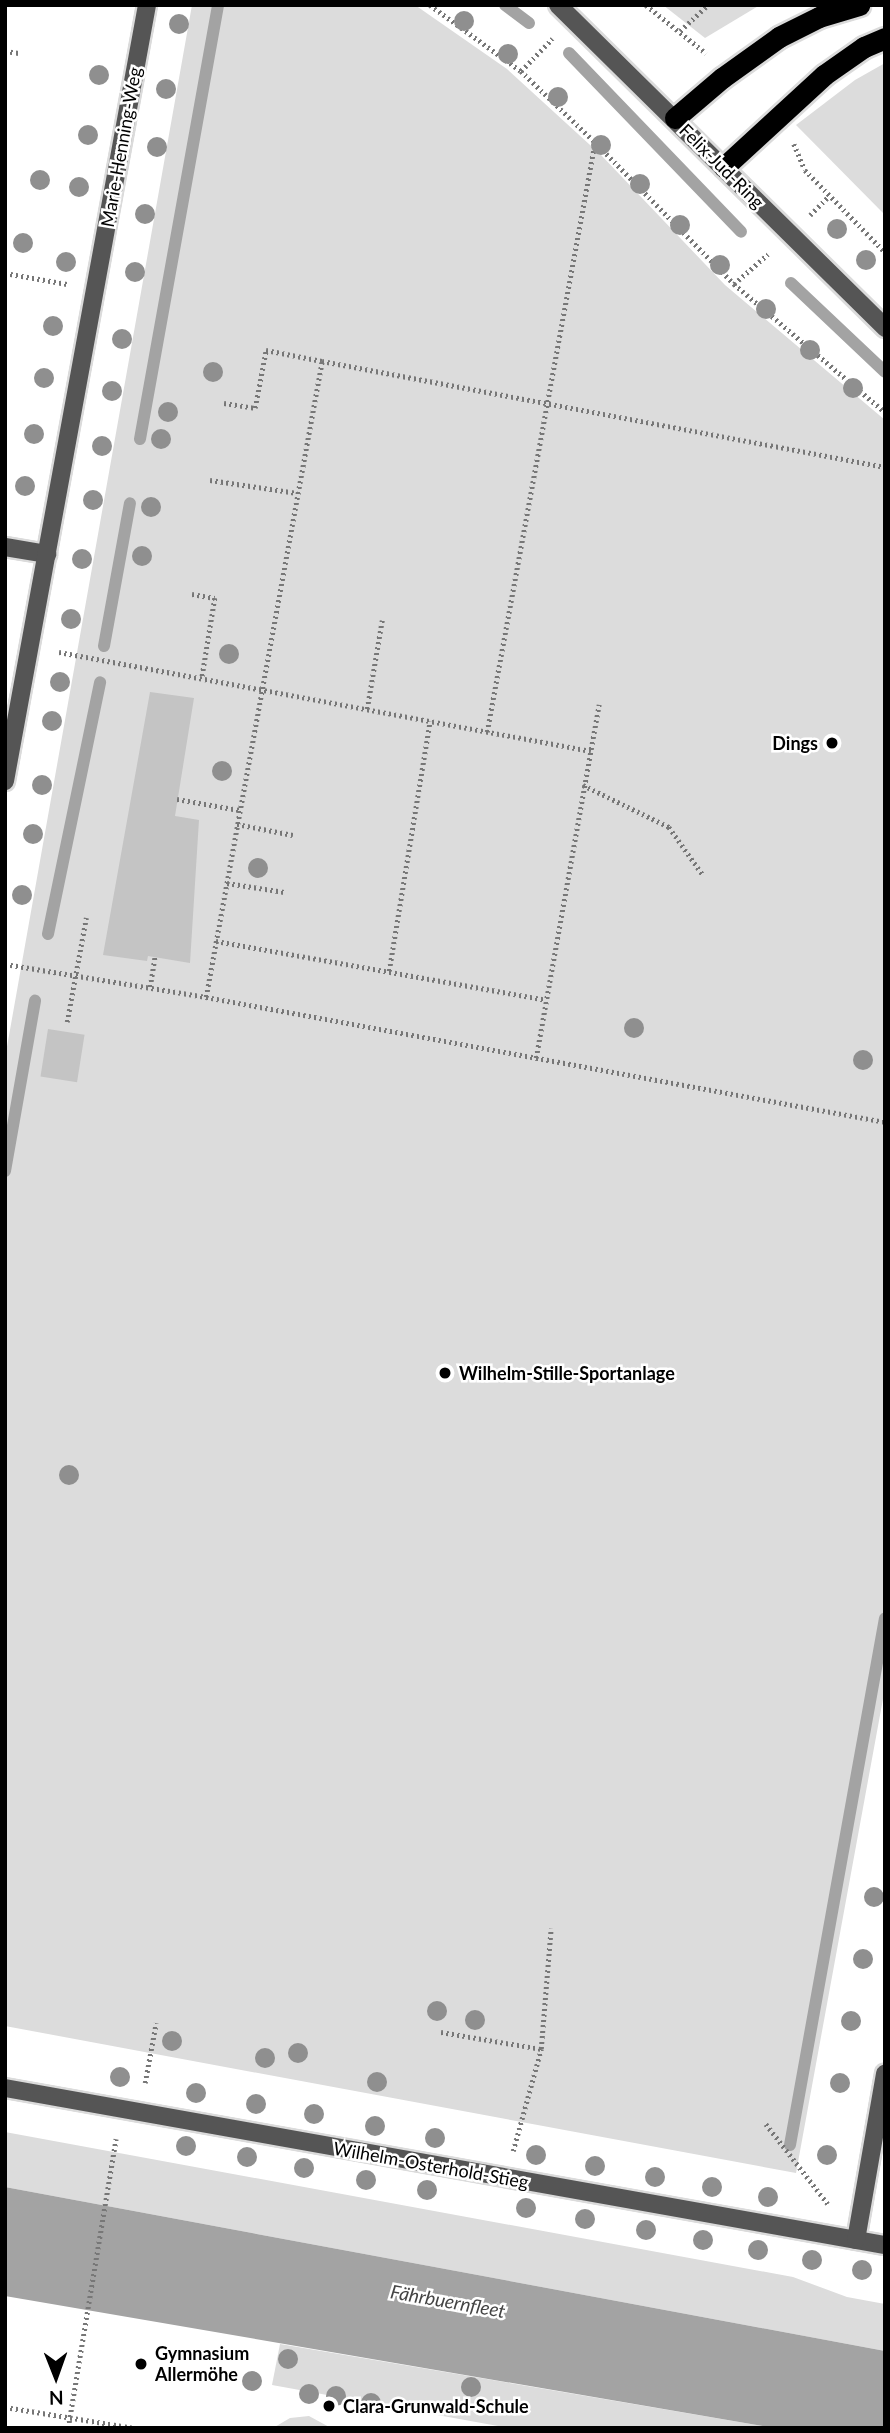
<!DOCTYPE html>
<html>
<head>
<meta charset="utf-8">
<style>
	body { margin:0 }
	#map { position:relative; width:890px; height:2433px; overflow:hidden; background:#fff; font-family:Lato,sans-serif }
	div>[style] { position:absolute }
	.green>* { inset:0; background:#dcdcdc }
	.water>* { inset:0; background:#a3a3a3 }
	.stream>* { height:12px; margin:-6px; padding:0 6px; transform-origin:6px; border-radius:6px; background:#a3a3a3 }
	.building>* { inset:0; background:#c4c4c4; transform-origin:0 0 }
	.path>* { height:4.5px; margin-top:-2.25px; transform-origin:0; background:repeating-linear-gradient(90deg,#777 0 2px,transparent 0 5.5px) }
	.roads { filter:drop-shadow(2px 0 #dbdbdb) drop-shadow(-2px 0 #dbdbdb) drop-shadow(0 2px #dbdbdb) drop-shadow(0 -2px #dbdbdb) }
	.minor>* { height:18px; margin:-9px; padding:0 9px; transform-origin:9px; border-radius:9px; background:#555 }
	.highway>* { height:21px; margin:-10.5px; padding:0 10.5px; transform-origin:10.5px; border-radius:10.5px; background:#000 }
	.trees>* { width:20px; height:20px; margin:-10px; border-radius:50%; background:#8f8f8f }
	.dots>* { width:19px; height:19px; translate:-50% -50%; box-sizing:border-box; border:4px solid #fff; border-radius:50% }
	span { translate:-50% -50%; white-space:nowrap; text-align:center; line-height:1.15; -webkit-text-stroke:5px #fff; paint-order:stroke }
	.street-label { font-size:18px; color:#000 }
	.poi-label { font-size:18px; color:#000; font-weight:700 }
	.right { translate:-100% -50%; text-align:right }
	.left { translate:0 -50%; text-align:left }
	.water-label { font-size:19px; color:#444; font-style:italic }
	.frame { position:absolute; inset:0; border:7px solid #000; pointer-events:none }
	.north { position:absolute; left:21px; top:2342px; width:70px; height:70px; -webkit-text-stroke:5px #fff; paint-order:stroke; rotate:179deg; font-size:19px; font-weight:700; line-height:28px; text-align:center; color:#000 }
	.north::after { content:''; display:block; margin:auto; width:24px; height:32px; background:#000; clip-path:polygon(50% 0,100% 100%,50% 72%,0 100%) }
</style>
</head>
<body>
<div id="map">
	<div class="green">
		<div style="clip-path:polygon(192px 5px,415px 5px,507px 69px,601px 155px,725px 285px,885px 420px,885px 1688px,796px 2173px,5px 2026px,5px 1058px)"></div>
		<div style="clip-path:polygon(663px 5px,760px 5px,705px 38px)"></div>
		<div style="clip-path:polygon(885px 63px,885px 215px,796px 125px,855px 80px)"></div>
		<div style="clip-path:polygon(5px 2132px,793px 2277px,847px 2297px,885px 2304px,885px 2351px,5px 2187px)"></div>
		<div style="clip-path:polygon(280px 2344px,774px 2428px,509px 2428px,272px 2385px)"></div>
		<div style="clip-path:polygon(309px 2416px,331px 2428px,273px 2428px,290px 2418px)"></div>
	</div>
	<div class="water">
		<div style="clip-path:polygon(5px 2187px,885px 2351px,885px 2428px,774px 2428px,5px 2296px)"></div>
	</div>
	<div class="stream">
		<div style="left:505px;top:5px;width:30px;rotate:37deg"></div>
		<div style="left:569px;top:53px;width:248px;rotate:46.1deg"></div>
		<div style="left:791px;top:283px;width:129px;rotate:43.4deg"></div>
		<div style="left:140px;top:439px;width:441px;rotate:-79.8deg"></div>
		<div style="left:104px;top:646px;width:145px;rotate:-79.7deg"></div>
		<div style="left:48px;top:934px;width:257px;rotate:-78.3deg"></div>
		<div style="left:5px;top:1171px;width:173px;rotate:-80deg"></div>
		<div style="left:790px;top:2145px;width:535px;rotate:-79.78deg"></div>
	</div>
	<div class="building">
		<div style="clip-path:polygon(150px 692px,194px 698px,175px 816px,199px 820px,190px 963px,148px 956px,147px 961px,103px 955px)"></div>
		<div style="left:48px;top:1029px;width:37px;height:48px;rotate:9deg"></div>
	</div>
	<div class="path">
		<div style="left:430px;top:5px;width:112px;rotate:36deg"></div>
		<div style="left:521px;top:71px;width:103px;rotate:43.8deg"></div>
		<div style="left:595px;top:142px;width:199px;rotate:45.6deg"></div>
		<div style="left:734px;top:284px;width:198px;rotate:40.3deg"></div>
		<div style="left:646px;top:5px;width:77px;rotate:38.7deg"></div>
		<div style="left:680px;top:31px;width:38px;rotate:-43deg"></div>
		<div style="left:5px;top:51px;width:14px;rotate:8deg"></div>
		<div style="left:521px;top:71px;width:45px;rotate:-45.9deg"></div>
		<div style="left:794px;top:144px;width:28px;rotate:67deg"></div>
		<div style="left:805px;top:170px;width:115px;rotate:45.7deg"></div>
		<div style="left:810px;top:215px;width:27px;rotate:-45deg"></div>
		<div style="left:5px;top:273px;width:63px;rotate:10.1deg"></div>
		<div style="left:734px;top:284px;width:45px;rotate:-41.4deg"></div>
		<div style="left:224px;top:403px;width:31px;rotate:9deg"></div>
		<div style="left:255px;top:408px;width:59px;rotate:-79.3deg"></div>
		<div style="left:266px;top:350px;width:57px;rotate:11.1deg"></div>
		<div style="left:210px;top:480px;width:88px;rotate:8.5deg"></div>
		<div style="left:192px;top:594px;width:23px;rotate:10deg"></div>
		<div style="left:215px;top:598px;width:81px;rotate:99.2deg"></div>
		<div style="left:59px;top:652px;width:541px;rotate:10.54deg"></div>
		<div style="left:367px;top:709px;width:90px;rotate:-80.4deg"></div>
		<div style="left:487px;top:732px;width:600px;rotate:-79.63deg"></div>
		<div style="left:583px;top:785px;width:96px;rotate:26deg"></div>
		<div style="left:669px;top:827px;width:59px;rotate:54.7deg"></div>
		<div style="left:177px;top:799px;width:63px;rotate:10.1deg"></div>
		<div style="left:237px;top:824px;width:57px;rotate:11.1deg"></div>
		<div style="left:227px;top:883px;width:58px;rotate:9deg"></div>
		<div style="left:216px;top:941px;width:335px;rotate:10.1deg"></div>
		<div style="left:5px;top:964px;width:204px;rotate:9.3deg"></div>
		<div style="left:206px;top:997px;width:690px;rotate:10.43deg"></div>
		<div style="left:389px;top:971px;width:253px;rotate:-80.7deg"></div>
		<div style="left:150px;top:987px;width:30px;rotate:-81deg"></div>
		<div style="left:206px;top:997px;width:646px;rotate:-79.66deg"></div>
		<div style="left:322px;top:361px;width:573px;rotate:10.66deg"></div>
		<div style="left:67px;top:1022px;width:106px;rotate:-79.6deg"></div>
		<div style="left:536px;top:1058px;width:359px;rotate:-79.9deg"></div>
		<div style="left:441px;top:2032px;width:101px;rotate:9.6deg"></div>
		<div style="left:145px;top:2083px;width:61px;rotate:-79.6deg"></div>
		<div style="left:766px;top:2124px;width:101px;rotate:52.2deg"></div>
		<div style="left:513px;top:2151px;width:106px;rotate:-74.6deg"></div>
		<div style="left:541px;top:2049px;width:121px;rotate:-85.3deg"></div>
		<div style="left:5px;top:2407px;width:131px;rotate:9.2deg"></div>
		<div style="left:68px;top:2428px;width:293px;rotate:-80.6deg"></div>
	</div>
	<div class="roads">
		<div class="minor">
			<div style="left:558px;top:5px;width:460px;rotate:44.6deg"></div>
			<div style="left:5px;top:547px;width:43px;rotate:9.5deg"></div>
			<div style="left:5px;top:781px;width:789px;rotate:-79.63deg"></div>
			<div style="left:5px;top:2088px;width:894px;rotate:10.12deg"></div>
			<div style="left:856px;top:2240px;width:169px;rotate:-80.1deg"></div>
		</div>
		<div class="highway">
			<div style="left:675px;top:118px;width:62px;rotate:-40.4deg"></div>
			<div style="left:722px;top:78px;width:70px;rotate:-35.7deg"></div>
			<div style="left:779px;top:37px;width:45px;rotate:-26.6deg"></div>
			<div style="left:819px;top:17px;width:42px;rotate:-16.7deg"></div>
			<div style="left:724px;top:167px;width:136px;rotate:-42.6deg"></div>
			<div style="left:824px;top:75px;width:49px;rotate:-35deg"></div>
			<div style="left:864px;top:47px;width:23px;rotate:-23deg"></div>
		</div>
	</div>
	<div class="trees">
		<div style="left:464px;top:21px"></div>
		<div style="left:179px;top:24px"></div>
		<div style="left:508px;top:54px"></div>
		<div style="left:99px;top:75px"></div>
		<div style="left:166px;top:89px"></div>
		<div style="left:558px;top:97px"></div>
		<div style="left:88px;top:135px"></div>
		<div style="left:601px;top:145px"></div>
		<div style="left:157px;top:147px"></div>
		<div style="left:40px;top:180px"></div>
		<div style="left:640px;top:184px"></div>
		<div style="left:79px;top:187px"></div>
		<div style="left:145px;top:214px"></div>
		<div style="left:680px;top:225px"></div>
		<div style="left:837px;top:229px"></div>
		<div style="left:23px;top:243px"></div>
		<div style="left:866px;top:260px"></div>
		<div style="left:66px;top:262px"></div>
		<div style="left:720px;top:265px"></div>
		<div style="left:135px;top:272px"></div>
		<div style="left:766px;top:309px"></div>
		<div style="left:53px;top:326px"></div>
		<div style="left:122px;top:339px"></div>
		<div style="left:810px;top:350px"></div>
		<div style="left:213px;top:372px"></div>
		<div style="left:44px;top:378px"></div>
		<div style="left:853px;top:388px"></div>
		<div style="left:112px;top:391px"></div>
		<div style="left:168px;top:412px"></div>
		<div style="left:34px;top:434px"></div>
		<div style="left:161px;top:439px"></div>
		<div style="left:102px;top:446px"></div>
		<div style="left:25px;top:486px"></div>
		<div style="left:93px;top:500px"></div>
		<div style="left:151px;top:507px"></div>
		<div style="left:142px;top:556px"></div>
		<div style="left:82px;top:559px"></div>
		<div style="left:71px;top:619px"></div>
		<div style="left:229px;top:654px"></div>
		<div style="left:60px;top:682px"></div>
		<div style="left:52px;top:721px"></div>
		<div style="left:222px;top:771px"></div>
		<div style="left:42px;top:785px"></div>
		<div style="left:33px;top:834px"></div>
		<div style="left:258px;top:868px"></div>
		<div style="left:22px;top:895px"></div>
		<div style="left:634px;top:1028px"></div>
		<div style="left:863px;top:1060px"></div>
		<div style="left:69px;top:1475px"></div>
		<div style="left:874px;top:1897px"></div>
		<div style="left:863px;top:1959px"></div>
		<div style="left:437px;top:2011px"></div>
		<div style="left:475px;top:2020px"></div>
		<div style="left:851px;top:2021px"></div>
		<div style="left:172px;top:2041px"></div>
		<div style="left:298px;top:2053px"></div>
		<div style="left:265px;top:2058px"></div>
		<div style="left:120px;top:2077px"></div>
		<div style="left:377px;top:2082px"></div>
		<div style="left:840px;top:2083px"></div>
		<div style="left:196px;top:2093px"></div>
		<div style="left:256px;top:2104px"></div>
		<div style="left:314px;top:2114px"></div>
		<div style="left:375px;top:2126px"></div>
		<div style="left:435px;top:2138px"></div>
		<div style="left:186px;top:2146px"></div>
		<div style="left:536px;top:2155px"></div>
		<div style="left:827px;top:2155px"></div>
		<div style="left:247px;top:2157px"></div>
		<div style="left:595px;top:2166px"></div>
		<div style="left:304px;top:2168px"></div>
		<div style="left:655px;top:2177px"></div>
		<div style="left:366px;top:2180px"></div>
		<div style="left:712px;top:2187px"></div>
		<div style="left:427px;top:2190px"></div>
		<div style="left:768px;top:2197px"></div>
		<div style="left:526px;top:2208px"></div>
		<div style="left:585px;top:2219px"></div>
		<div style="left:646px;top:2230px"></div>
		<div style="left:703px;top:2240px"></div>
		<div style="left:758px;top:2250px"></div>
		<div style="left:812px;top:2260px"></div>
		<div style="left:862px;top:2270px"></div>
		<div style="left:288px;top:2359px"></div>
		<div style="left:252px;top:2381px"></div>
		<div style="left:471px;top:2387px"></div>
		<div style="left:309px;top:2394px"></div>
		<div style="left:336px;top:2396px"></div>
		<div style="left:371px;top:2403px"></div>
	</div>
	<div class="dots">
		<div style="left:832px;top:743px;background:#000"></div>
		<div style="left:445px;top:1373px;background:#000"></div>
		<div style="left:141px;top:2364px;background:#000"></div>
		<div style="left:329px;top:2406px;background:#000"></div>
	</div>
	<div class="street-label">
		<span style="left:121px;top:147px;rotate:-80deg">Marie-Henning-Weg</span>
		<span style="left:722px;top:166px;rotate:45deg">Felix-Jud-Ring</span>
		<span style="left:431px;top:2165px;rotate:10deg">Wilhelm-Osterhold-Stieg</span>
	</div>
	<div class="poi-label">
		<span class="right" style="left:818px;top:743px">Dings</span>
		<span class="left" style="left:459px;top:1373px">Wilhelm-Stille-Sportanlage</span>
		<span class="left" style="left:155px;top:2364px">Gymnasium<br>Allermöhe</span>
		<span class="left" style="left:343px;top:2406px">Clara-Grunwald-Schule</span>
	</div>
	<div class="water-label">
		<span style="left:448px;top:2301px;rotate:10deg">Fährbuernfleet</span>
	</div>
	<div class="frame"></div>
	<div class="north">N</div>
</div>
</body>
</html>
